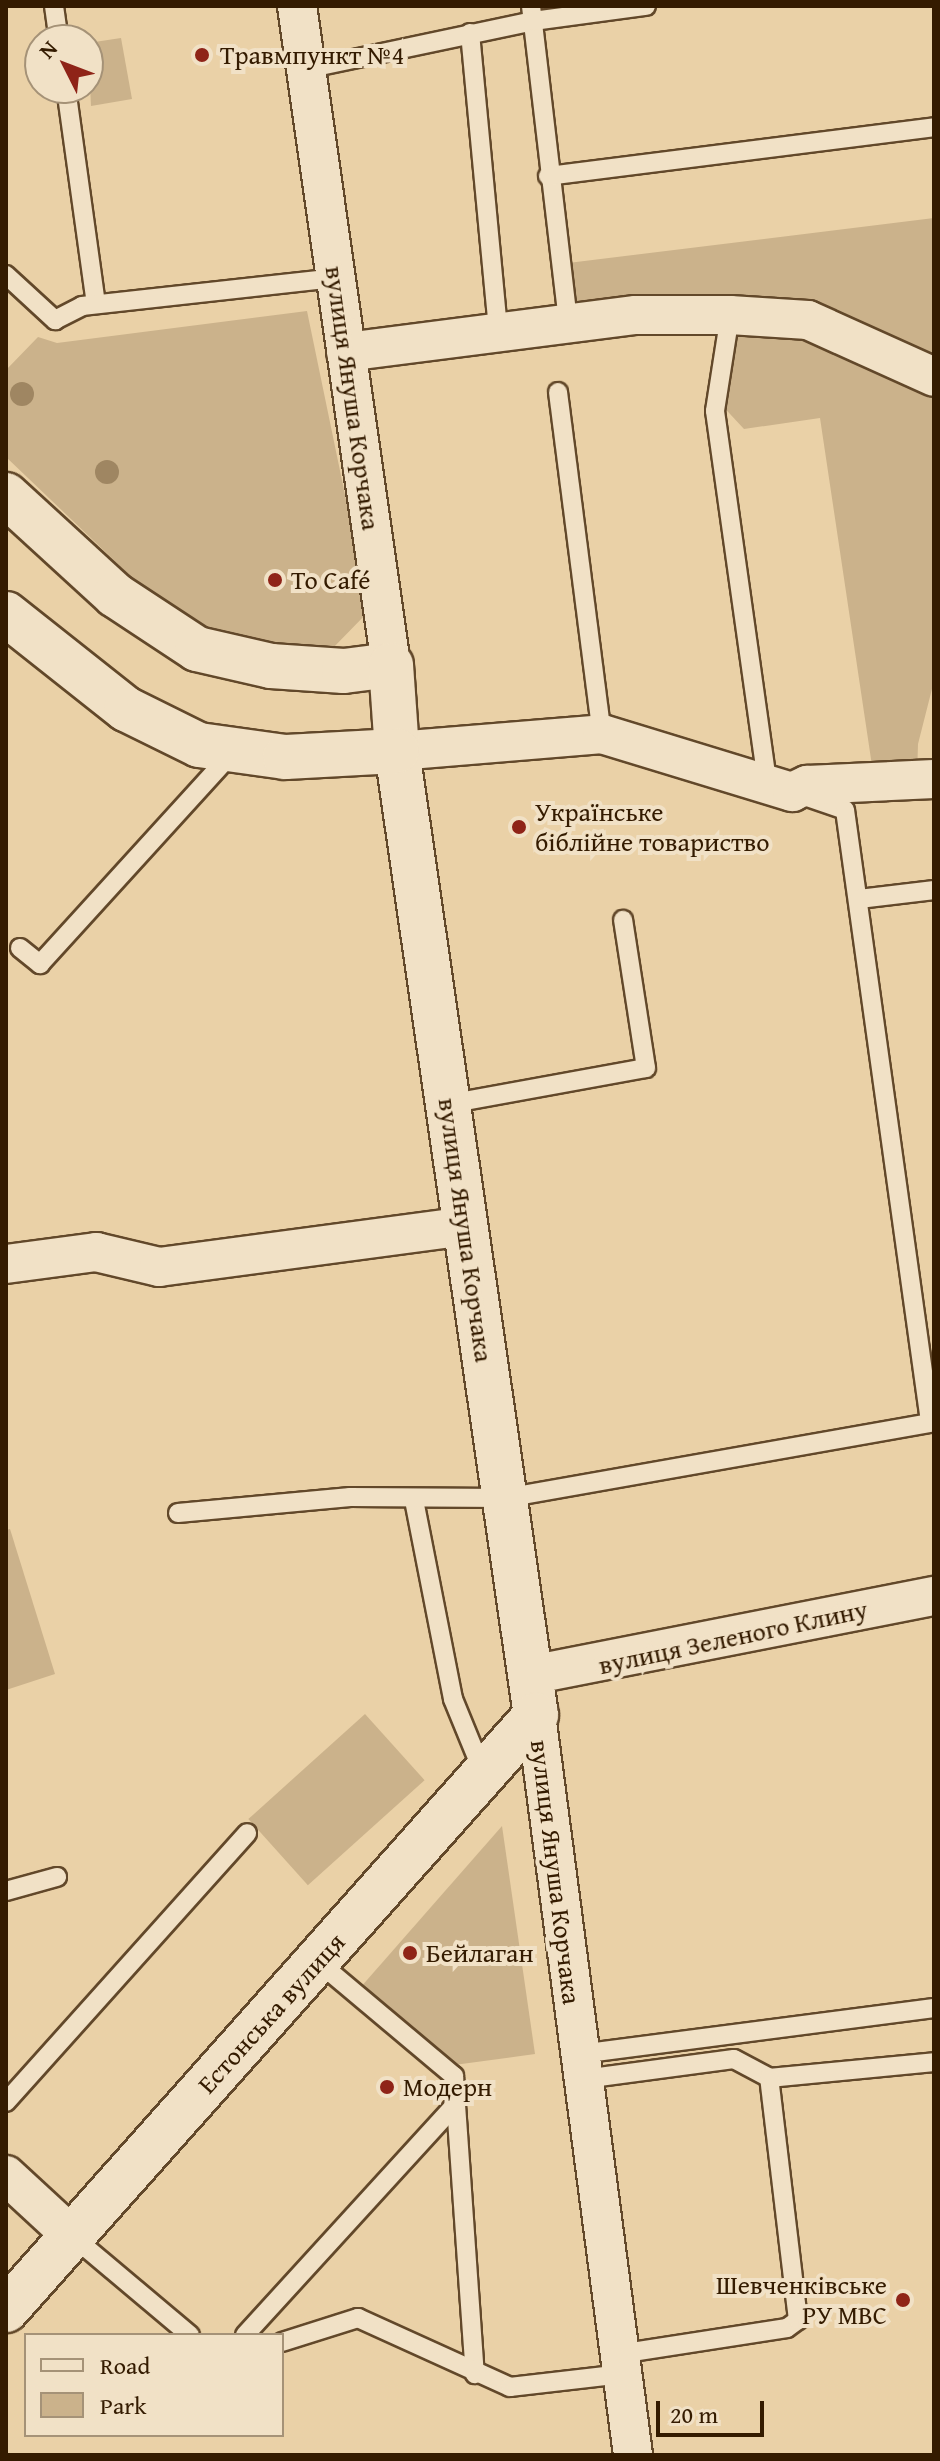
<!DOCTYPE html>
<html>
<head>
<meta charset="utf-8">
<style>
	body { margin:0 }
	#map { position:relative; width:940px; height:2461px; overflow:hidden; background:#ead1a7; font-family:"Gentium Book Plus",serif }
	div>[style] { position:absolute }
	.green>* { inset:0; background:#cbb28b; transform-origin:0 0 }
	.roads { filter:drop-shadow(2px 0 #62482a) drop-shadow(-2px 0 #62482a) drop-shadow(0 2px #62482a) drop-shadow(0 -2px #62482a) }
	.service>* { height:18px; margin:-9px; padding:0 9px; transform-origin:9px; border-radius:9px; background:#f1e1c6 }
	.minor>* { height:38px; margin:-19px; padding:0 19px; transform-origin:19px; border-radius:19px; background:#f1e1c6 }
	.tertiary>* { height:44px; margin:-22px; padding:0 22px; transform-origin:22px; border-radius:22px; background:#f1e1c6 }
	.trees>* { width:24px; height:24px; margin:-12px; border-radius:50%; background:#9f8662 }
	.dots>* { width:22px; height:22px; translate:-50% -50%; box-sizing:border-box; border:4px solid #f1e1c6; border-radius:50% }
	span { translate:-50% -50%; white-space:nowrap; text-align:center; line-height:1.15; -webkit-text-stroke:8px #f1e1c6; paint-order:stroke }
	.poi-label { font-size:26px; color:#341b00 }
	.left { translate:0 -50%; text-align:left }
	.right { translate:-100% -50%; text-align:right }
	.street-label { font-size:26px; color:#341b00 }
	.frame { position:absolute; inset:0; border:8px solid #341b00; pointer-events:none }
	.legend { position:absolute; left:24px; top:2333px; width:260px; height:104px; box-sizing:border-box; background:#f1e1c6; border:2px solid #a59277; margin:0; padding:10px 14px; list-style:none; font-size:24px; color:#341b00 }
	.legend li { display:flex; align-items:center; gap:16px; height:40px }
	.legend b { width:40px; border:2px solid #a59277 }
	.north { position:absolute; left:24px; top:24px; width:80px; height:80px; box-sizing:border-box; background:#f1e1c6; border:2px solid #a59277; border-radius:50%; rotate:312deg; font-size:22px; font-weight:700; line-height:32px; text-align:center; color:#341b00 }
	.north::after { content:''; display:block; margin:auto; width:28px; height:36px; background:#8f2418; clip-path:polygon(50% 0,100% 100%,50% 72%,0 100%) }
	.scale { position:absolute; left:656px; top:2401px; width:108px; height:36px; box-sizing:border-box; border:4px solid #341b00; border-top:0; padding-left:10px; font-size:24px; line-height:28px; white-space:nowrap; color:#341b00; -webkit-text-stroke:6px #f1e1c6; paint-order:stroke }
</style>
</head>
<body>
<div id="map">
	<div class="green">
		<div style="clip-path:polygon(121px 38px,132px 99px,91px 106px,88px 43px)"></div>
		<div style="clip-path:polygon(934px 218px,934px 681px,918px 744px,917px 778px,874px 779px,820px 418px,744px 429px,717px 400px,728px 332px,568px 323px,560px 264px)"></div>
		<div style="clip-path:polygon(307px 311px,369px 611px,331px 650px,214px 637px,139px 584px,6px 457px,6px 370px,38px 337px,57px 343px)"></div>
		<div style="clip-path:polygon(10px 1529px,55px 1674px,6px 1690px,6px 1530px)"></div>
		<div style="left:365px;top:1714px;width:89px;height:157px;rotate:48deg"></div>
		<div style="clip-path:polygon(502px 1826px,535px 2054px,454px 2065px,360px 1988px)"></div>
	</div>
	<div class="roads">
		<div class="service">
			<div style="left:54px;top:6px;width:34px;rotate:82deg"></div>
			<div style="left:531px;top:6px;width:319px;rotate:83.3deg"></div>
			<div style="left:470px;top:33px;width:299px;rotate:84.6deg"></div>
			<div style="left:306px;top:69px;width:232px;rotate:-11.9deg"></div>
			<div style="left:533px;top:21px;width:114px;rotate:-7.6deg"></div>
			<div style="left:66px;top:88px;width:218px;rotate:82.1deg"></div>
			<div style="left:548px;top:176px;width:389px;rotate:-7.2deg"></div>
			<div style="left:6px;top:275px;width:67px;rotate:42.6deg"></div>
			<div style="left:55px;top:320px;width:30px;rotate:-27deg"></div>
			<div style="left:82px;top:306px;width:256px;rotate:-6.3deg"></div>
			<div style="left:730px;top:315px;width:97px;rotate:98.9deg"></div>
			<div style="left:715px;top:411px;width:379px;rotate:82deg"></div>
			<div style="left:558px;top:392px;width:345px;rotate:82.7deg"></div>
			<div style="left:804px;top:796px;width:43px;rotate:18.9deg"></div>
			<div style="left:845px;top:810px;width:618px;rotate:82.09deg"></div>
			<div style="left:859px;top:899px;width:76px;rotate:-6.8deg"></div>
			<div style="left:20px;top:948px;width:26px;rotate:39deg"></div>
			<div style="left:40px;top:964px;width:284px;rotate:-47.7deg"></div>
			<div style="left:448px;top:1104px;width:201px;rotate:-10.3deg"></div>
			<div style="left:646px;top:1068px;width:150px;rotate:-98.8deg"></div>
			<div style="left:414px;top:1500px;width:203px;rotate:78.9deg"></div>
			<div style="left:453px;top:1699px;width:79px;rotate:67.7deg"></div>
			<div style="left:178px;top:1513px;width:173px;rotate:-5.3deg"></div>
			<div style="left:350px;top:1497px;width:155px;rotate:0.4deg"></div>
			<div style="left:505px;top:1498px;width:436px;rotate:-10deg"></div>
			<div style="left:6px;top:1891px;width:53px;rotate:-15.4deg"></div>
			<div style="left:317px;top:1961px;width:179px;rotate:40deg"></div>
			<div style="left:454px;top:2076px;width:299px;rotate:86deg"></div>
			<div style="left:580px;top:2054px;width:357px;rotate:-7.4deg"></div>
			<div style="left:584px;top:2079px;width:151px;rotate:-7.6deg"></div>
			<div style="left:734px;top:2059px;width:40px;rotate:28deg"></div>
			<div style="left:769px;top:2078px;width:166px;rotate:-5.5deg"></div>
			<div style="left:6px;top:2102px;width:361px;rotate:-48.1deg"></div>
			<div style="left:72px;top:2236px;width:154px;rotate:40deg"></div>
			<div style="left:245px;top:2335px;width:313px;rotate:-47.6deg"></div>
			<div style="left:282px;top:2342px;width:80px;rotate:-17.5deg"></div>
			<div style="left:358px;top:2318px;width:167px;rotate:24.4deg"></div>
			<div style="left:510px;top:2387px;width:113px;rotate:-6.6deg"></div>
			<div style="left:619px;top:2354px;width:170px;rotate:-8.8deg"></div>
			<div style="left:787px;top:2328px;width:14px;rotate:-36deg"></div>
			<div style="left:798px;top:2320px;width:244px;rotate:-96.8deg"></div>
		</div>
		<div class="minor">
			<div style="left:297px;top:6px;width:666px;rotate:81.88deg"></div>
			<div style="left:346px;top:352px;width:292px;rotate:-7.3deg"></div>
			<div style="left:636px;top:315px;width:94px"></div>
			<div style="left:730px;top:315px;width:78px;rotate:3.7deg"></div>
			<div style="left:808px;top:320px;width:138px;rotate:24.3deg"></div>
			<div style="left:397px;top:751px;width:206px;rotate:-4.7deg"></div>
			<div style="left:602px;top:734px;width:199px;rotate:17deg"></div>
			<div style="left:792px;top:792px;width:17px;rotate:-25deg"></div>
			<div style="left:807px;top:785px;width:127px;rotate:-2.7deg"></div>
			<div style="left:6px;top:1264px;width:91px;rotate:-7.6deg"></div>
			<div style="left:96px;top:1252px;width:65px;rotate:13.4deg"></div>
			<div style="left:159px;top:1267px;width:310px;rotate:-7.6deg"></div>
			<div style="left:531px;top:1675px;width:411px;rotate:-11.1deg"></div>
			<div style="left:536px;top:1715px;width:746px;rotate:82.53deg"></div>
			<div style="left:6px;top:2175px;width:90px;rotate:42.7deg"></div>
		</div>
		<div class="tertiary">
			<div style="left:6px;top:495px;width:148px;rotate:42.5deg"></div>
			<div style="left:115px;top:595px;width:98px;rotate:33.4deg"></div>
			<div style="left:197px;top:649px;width:76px;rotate:12.9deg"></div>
			<div style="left:271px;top:666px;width:73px;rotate:3.9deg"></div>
			<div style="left:344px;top:671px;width:47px;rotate:-7.3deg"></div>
			<div style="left:391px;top:665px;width:86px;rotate:86deg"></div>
			<div style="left:397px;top:751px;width:974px;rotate:81.8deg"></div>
			<div style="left:536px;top:1715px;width:797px;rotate:131.69deg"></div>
			<div style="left:6px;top:614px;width:153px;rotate:38.4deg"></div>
			<div style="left:126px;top:709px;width:81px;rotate:26.3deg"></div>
			<div style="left:199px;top:745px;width:87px;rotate:7.9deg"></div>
			<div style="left:285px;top:757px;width:112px;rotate:-3.1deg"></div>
		</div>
	</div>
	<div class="trees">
		<div style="left:22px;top:394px"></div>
		<div style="left:107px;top:472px"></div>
	</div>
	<div class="dots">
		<div style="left:202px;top:55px;background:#8f2418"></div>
		<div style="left:275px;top:580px;background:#8f2418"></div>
		<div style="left:519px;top:827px;background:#8f2418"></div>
		<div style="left:410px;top:1953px;background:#8f2418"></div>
		<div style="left:387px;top:2087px;background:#8f2418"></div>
		<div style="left:903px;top:2300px;background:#8f2418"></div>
	</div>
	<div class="poi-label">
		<span class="left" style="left:220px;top:55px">Травмпункт №4</span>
		<span class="left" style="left:291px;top:580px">To Café</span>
		<span class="left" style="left:535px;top:827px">Українське<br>біблійне товариство</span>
		<span class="left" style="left:426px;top:1953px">Бейлаган</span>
		<span class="left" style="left:403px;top:2087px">Модерн</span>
		<span class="right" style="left:887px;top:2300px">Шевченківське<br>РУ МВС</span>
	</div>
	<div class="street-label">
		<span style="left:353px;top:398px;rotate:82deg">вулиця Януша Корчака</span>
		<span style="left:466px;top:1230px;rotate:82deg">вулиця Януша Корчака</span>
		<span style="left:733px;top:1637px;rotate:-12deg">вулиця Зеленого Клину</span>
		<span style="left:556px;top:1872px;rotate:83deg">вулиця Януша Корчака</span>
		<span style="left:271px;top:2013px;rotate:-48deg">Естонська вулиця</span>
	</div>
	<div class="frame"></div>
	<ul class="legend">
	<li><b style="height:10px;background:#f1e1c6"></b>Road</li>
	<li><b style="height:22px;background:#cbb28b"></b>Park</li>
	</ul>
	<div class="north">N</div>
	<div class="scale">20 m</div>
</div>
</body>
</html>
